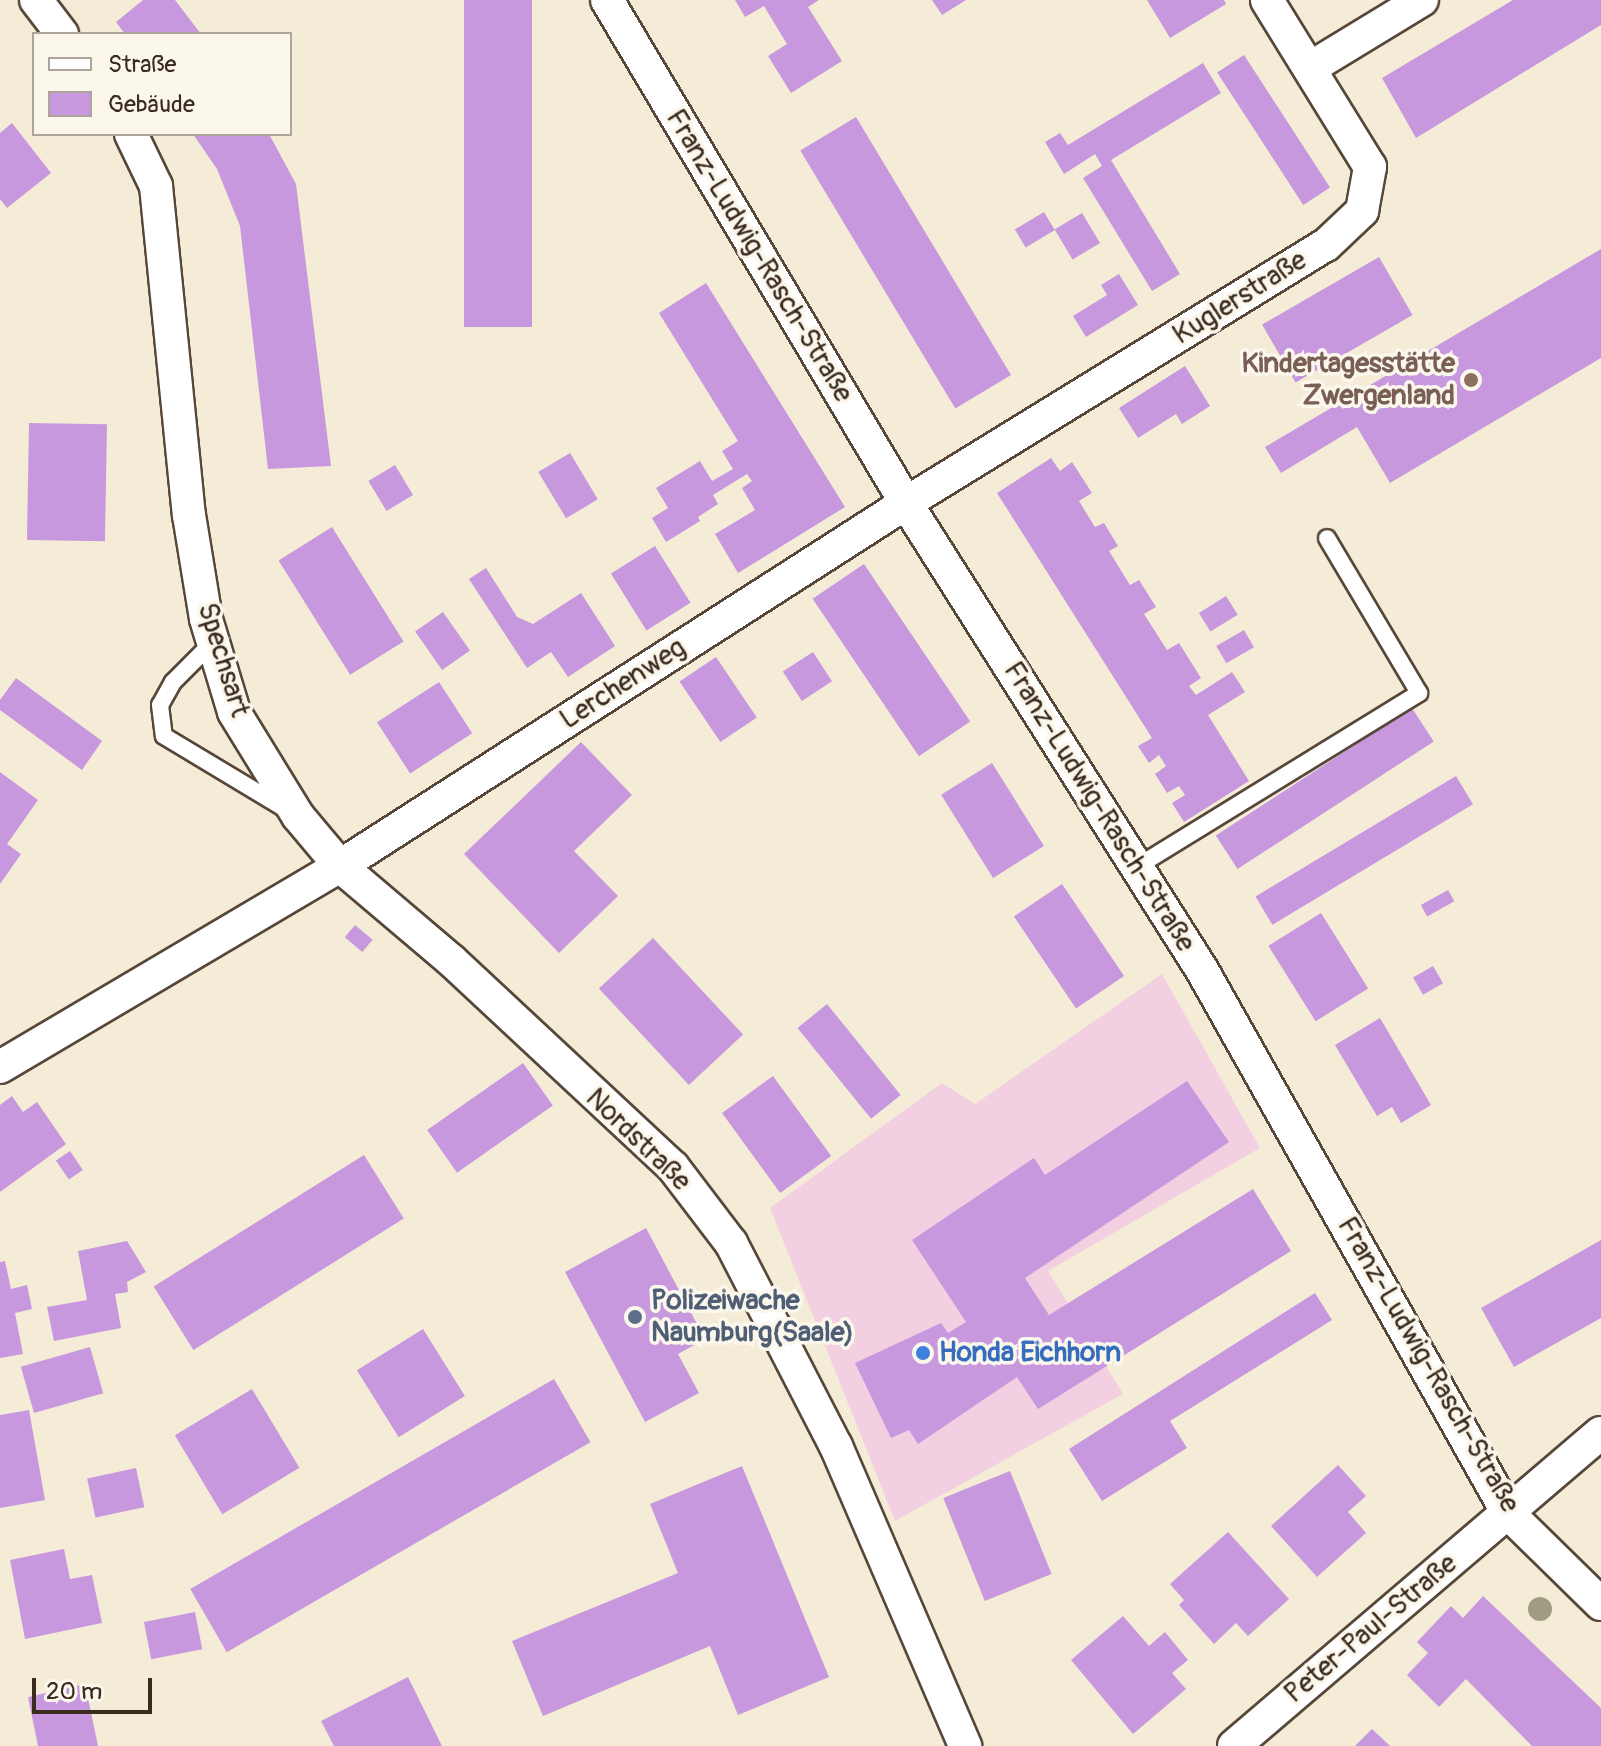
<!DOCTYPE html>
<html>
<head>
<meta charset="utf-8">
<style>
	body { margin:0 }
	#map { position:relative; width:1601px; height:1746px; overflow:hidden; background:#f5ecd7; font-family:Pangolin,sans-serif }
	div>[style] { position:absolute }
	.built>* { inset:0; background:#f2cfe1 }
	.building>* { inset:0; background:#c798dd; transform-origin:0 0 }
	.roads { filter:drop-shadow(2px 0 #57473a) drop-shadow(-2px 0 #57473a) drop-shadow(0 2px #57473a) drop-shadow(0 -2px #57473a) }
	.lane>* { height:16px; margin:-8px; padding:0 8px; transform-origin:8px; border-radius:8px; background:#fff }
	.street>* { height:32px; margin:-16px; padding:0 16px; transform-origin:16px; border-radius:16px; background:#fff }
	.trees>* { width:24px; height:24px; margin:-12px; border-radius:50%; background:#9f9c81 }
	.dots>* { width:22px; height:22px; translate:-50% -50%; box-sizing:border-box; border:4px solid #fbf7ec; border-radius:50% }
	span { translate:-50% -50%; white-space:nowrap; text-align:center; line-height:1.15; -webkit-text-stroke:7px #fbf7ec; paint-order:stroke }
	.street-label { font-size:28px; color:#3b2a1e }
	.education-label { font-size:28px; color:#785e54; font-weight:700 }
	.right { translate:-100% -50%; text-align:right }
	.service-label { font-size:28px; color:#4e5e75; font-weight:700 }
	.left { translate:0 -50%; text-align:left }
	.shop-label { font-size:28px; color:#366cbe; font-weight:700 }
	.legend { position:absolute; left:32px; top:32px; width:260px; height:104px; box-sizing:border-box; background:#fbf7ec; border:2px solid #aea59a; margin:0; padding:10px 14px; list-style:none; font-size:24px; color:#3b2a1e }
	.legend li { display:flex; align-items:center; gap:16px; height:40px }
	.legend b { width:40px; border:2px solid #aea59a }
	.scale { position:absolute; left:32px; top:1678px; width:120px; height:36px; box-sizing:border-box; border:4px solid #3b2a1e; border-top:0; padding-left:10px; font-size:24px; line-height:28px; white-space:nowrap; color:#3b2a1e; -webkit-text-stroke:6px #fbf7ec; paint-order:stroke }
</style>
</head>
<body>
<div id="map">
	<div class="built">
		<div style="clip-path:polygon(1162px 974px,1260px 1148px,1048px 1271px,1123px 1394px,895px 1521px,770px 1208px,942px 1083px,975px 1104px)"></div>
	</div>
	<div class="building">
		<div style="clip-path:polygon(143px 0,175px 0,201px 34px,125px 34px,116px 22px)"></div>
		<div style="left:464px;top:0;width:68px;height:327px"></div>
		<div style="clip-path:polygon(735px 0,819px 0,808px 7px,842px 61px,791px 93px,768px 56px,787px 44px,776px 26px,764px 6px,745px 17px)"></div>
		<div style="clip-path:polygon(932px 0,966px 0,942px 15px)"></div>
		<div style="clip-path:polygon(1147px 0,1224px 0,1226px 4px,1170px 38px)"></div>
		<div style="clip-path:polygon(1513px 0,1601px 0,1601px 25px,1416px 138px,1382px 78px)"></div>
		<div style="left:1244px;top:55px;width:158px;height:32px;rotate:57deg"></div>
		<div style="clip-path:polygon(1203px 63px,1221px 93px,1111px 160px,1180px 274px,1152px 291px,1083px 178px,1102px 166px,1095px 154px,1064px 174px,1045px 142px,1060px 133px,1068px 145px)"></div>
		<div style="left:856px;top:117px;width:301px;height:65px;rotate:59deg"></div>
		<div style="clip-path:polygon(12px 123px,51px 173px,7px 208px,0 199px,0 133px)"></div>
		<div style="clip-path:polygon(193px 134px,269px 134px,296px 184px,331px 466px,268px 469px,240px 226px,217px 169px)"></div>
		<div style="left:1044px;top:212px;width:21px;height:34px;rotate:59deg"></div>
		<div style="left:1082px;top:213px;width:35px;height:32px;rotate:59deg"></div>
		<div style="clip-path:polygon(1601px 249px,1601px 358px,1390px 483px,1357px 427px,1281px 473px,1265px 447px)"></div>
		<div style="left:1379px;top:257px;width:67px;height:135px;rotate:60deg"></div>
		<div style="clip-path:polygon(1119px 274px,1138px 305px,1086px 337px,1073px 316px,1107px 295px,1101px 285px)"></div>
		<div style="clip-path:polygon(706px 283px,845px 507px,738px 573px,715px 534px,755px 510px,742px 488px,752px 481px,747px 474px,713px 495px,718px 504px,698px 517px,700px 521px,666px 542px,652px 518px,668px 508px,656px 488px,700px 461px,712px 481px,733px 469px,722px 451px,738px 441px,659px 313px)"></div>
		<div style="clip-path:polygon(1185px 366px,1210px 406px,1182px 424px,1176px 414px,1138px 438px,1119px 408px)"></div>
		<div style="left:29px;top:423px;width:78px;height:117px;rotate:1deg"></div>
		<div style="left:570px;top:453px;width:54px;height:37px;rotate:59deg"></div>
		<div style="clip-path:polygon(1051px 458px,1060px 471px,1072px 462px,1092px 493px,1079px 501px,1095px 527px,1104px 523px,1118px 546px,1109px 551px,1125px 577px,1130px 585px,1139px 580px,1156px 607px,1144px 614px,1167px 650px,1179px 643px,1189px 659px,1201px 678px,1189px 686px,1196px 695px,1232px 672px,1245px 692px,1208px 715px,1249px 781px,1184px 822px,1172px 803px,1185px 795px,1179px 786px,1167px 793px,1155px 774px,1166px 766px,1159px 755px,1149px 763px,1138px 746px,1152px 738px,997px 493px)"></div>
		<div style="left:395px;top:465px;width:35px;height:31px;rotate:59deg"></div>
		<div style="left:332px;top:527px;width:135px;height:63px;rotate:58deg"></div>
		<div style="left:655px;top:546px;width:67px;height:52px;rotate:58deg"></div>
		<div style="left:864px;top:564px;width:190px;height:62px;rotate:56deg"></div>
		<div style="clip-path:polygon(486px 568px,517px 617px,533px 624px,581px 593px,615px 646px,568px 677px,551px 652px,527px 668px,469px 579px)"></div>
		<div style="left:1226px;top:596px;width:22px;height:32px;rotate:58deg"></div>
		<div style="left:443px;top:612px;width:47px;height:34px;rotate:55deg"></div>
		<div style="left:1244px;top:630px;width:20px;height:32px;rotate:60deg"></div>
		<div style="left:813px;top:652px;width:35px;height:36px;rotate:57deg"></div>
		<div style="left:716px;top:657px;width:73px;height:44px;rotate:56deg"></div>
		<div style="clip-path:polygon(16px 678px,102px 741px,82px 770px,0 710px,0 700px)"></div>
		<div style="left:439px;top:682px;width:61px;height:74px;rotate:57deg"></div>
		<div style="left:1412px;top:708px;width:40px;height:234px;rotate:57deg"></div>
		<div style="clip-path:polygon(581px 742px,632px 795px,574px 851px,618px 896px,559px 953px,464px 854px)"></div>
		<div style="left:992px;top:763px;width:98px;height:60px;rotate:58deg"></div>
		<div style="clip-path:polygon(0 772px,38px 800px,7px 844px,21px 854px,0 884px)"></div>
		<div style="left:1456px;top:776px;width:33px;height:234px;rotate:59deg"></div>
		<div style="left:1062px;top:884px;width:111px;height:58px;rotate:56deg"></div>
		<div style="left:1448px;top:890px;width:13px;height:31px;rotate:61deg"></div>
		<div style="left:1321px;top:913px;width:89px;height:62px;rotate:58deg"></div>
		<div style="left:355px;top:925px;width:23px;height:16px;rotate:40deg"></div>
		<div style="left:653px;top:938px;width:132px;height:74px;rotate:47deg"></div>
		<div style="left:1433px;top:966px;width:20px;height:23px;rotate:60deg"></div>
		<div style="left:827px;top:1004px;width:117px;height:38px;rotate:51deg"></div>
		<div style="clip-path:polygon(1380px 1018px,1431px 1105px,1401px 1123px,1392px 1107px,1377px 1116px,1335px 1045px)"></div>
		<div style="left:523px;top:1063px;width:52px;height:117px;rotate:55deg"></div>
		<div style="left:773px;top:1076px;width:99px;height:63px;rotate:54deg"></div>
		<div style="clip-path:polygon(1187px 1081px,1229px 1142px,1025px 1278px,1049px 1315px,1253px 1189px,1291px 1251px,1038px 1409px,1017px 1377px,918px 1444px,909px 1430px,891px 1438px,855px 1363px,941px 1323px,948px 1333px,966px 1322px,912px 1240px,1034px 1158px,1045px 1175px)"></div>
		<div style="clip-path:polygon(12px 1096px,23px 1112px,37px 1102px,66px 1144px,0 1192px,0 1105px)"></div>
		<div style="left:70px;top:1151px;width:23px;height:17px;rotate:56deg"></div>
		<div style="left:364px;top:1155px;width:75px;height:248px;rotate:58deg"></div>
		<div style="clip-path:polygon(646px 1228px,705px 1339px,678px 1354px,699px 1393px,645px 1422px,565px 1272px)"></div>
		<div style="clip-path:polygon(1601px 1240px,1601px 1318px,1514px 1367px,1481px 1308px)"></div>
		<div style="clip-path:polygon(127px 1241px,146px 1272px,127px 1282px,128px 1292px,115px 1294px,121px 1328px,54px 1341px,47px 1307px,87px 1300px,78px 1251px)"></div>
		<div style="clip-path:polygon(5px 1261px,11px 1289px,27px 1285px,32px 1309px,15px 1313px,23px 1354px,0 1358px,0 1262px)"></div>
		<div style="clip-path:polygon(1315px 1293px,1332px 1320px,1170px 1421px,1187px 1448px,1102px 1501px,1069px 1449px)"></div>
		<div style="left:423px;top:1329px;width:79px;height:78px;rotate:58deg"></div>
		<div style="left:90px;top:1347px;width:48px;height:72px;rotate:74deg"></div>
		<div style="left:554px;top:1379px;width:73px;height:420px;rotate:60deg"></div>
		<div style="left:252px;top:1389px;width:92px;height:90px;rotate:59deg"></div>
		<div style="clip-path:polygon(29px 1410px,45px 1500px,0 1508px,0 1415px)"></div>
		<div style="clip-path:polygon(1338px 1465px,1366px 1496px,1348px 1512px,1366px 1533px,1317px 1577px,1271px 1526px)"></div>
		<div style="clip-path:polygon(742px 1466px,829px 1677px,738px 1715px,710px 1646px,543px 1716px,512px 1641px,678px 1573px,650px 1504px)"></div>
		<div style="left:136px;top:1468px;width:40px;height:50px;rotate:78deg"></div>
		<div style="left:1010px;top:1471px;width:111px;height:72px;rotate:68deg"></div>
		<div style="clip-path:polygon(1228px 1532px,1289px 1599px,1248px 1636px,1236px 1623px,1214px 1644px,1179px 1605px,1184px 1600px,1170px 1584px)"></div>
		<div style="clip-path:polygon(64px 1549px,70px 1579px,92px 1575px,102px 1623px,25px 1639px,10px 1560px)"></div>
		<div style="clip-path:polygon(1483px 1596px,1601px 1708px,1601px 1746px,1532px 1746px,1466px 1679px,1439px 1707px,1407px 1675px,1428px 1653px,1417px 1642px,1451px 1606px,1463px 1618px)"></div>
		<div style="left:195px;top:1612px;width:38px;height:52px;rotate:79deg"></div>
		<div style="clip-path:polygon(1123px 1616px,1149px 1646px,1165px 1632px,1188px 1660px,1172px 1673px,1186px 1689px,1133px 1734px,1071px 1660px)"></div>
		<div style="clip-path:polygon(408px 1677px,442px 1746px,334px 1746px,321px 1721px)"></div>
		<div style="clip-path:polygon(85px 1684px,98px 1746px,38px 1746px,28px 1697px)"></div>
		<div style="clip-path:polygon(1372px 1729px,1390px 1746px,1355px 1746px)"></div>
	</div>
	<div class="roads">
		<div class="lane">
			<div style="left:213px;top:642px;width:57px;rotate:135deg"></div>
			<div style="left:173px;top:682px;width:26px;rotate:119deg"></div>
			<div style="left:160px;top:705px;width:31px;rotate:83deg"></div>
			<div style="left:164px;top:736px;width:140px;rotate:31deg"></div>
			<div style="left:1138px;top:866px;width:330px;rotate:-31.6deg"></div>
			<div style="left:1419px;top:693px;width:180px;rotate:-120.7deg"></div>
		</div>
		<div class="street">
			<div style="left:36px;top:0;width:43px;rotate:52.6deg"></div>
			<div style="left:607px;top:0;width:585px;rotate:59.27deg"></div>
			<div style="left:906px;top:503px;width:553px;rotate:57.63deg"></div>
			<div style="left:1202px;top:970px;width:623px;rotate:60.6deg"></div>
			<div style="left:1508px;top:1513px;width:130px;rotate:44.4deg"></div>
			<div style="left:1310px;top:68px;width:131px;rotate:-31.3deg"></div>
			<div style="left:131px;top:134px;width:58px;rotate:64.3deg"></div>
			<div style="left:156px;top:186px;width:331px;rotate:84.3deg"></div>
			<div style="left:189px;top:515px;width:105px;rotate:80.7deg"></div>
			<div style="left:206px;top:619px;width:97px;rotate:73.2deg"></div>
			<div style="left:234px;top:712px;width:122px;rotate:58.4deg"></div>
			<div style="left:298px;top:816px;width:65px;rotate:50deg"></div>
			<div style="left:340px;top:866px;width:147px;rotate:40.3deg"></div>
			<div style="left:452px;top:961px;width:302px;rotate:43deg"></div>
			<div style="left:673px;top:1167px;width:96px;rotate:52.7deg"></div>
			<div style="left:731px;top:1243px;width:229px;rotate:62.7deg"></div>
			<div style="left:836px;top:1446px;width:327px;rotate:66.7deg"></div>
			<div style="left:0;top:1067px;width:395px;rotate:-30.6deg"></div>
			<div style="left:340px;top:866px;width:672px;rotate:-32.67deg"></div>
			<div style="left:906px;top:503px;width:493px;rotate:-31.6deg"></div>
			<div style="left:1326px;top:245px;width:50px;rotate:-43.4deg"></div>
			<div style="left:1362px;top:211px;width:45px;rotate:-79.7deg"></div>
			<div style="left:1370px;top:167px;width:196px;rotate:-121.7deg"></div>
			<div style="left:1234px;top:1746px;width:482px;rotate:-40.5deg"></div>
		</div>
	</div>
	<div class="trees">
		<div style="left:1540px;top:1609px"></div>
	</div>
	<div class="dots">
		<div style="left:1471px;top:380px;background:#8d6e63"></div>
		<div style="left:635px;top:1317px;background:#5c6f8a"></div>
		<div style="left:923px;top:1353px;background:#3f7fe0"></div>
	</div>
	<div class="street-label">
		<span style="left:759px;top:256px;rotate:59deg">Franz-Ludwig-Rasch-Straße</span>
		<span style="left:1240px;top:298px;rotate:-32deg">Kuglerstraße</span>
		<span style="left:223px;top:660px;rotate:73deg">Spechsart</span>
		<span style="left:623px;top:684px;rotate:-33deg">Lerchenweg</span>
		<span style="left:1099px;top:807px;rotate:58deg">Franz-Ludwig-Rasch-Straße</span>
		<span style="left:638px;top:1140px;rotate:44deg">Nordstraße</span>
		<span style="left:1428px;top:1365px;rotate:60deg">Franz-Ludwig-Rasch-Straße</span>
		<span style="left:1371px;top:1629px;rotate:-40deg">Peter-Paul-Straße</span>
	</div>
	<div class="education-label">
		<span class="right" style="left:1455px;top:380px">Kindertagesstätte<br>Zwergenland</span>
	</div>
	<div class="service-label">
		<span class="left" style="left:651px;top:1317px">Polizeiwache<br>Naumburg(Saale)</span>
	</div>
	<div class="shop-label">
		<span class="left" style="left:939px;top:1353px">Honda Eichhorn</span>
	</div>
	<ul class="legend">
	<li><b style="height:10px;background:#fff"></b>Straße</li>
	<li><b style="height:22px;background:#c798dd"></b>Gebäude</li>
	</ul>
	<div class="scale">20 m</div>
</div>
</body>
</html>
